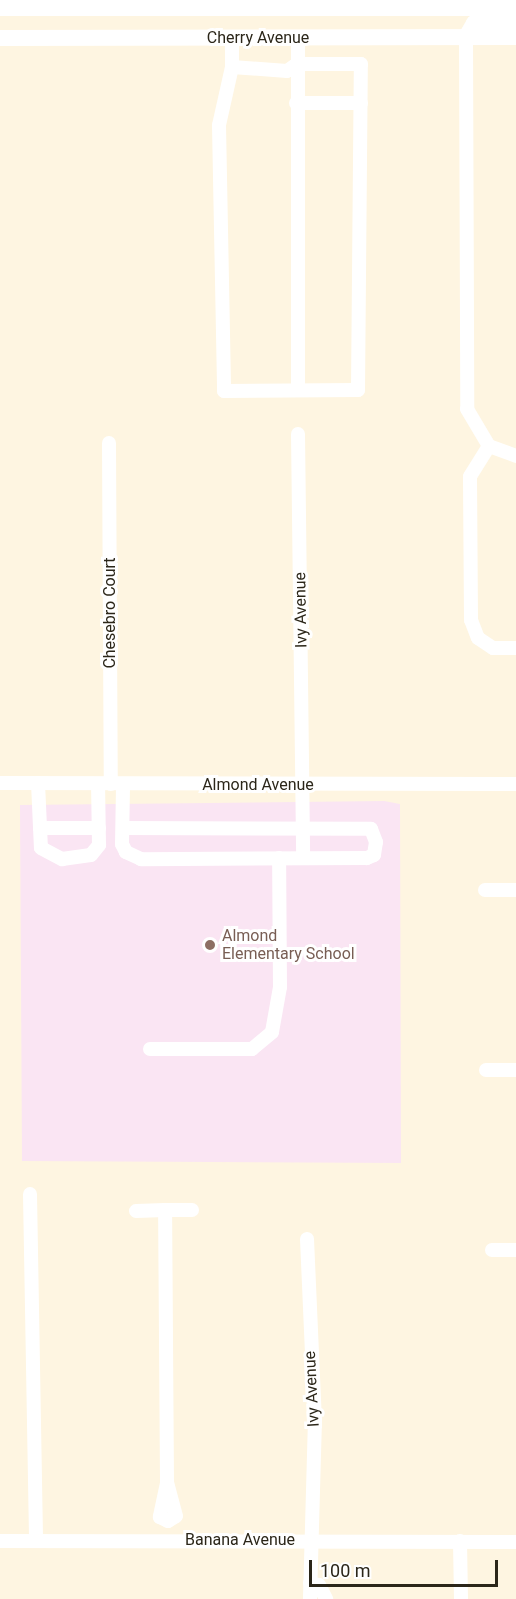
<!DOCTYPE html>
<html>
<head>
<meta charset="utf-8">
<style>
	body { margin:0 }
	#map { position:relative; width:516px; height:1599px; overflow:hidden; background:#fef5e1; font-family:Roboto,sans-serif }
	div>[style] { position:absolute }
	.education>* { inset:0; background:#fae5f3 }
	.minor>* { height:14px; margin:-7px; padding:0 7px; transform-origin:7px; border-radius:7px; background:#fff }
	.major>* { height:16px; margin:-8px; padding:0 8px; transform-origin:8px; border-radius:8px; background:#fff }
	.dots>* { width:16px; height:16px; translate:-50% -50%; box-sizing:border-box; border:3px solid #fff; border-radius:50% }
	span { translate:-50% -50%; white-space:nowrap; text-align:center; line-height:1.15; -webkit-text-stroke:6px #fff; paint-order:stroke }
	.street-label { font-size:16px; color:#2b2619 }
	.education-label { font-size:16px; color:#785e54 }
	.left { translate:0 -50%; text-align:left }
	.scale { position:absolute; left:309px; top:1560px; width:189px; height:27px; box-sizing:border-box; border:3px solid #2b2619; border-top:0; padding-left:8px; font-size:18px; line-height:21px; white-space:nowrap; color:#2b2619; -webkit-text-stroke:4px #fff; paint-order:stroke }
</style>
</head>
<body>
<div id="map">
	<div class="education">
		<div style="clip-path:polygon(384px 801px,400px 804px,401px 1163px,22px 1161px,20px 805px)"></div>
	</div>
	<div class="minor">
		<div style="left:466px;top:37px;width:372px;rotate:89.8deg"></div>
		<div style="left:467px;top:409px;width:43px;rotate:59.3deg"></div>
		<div style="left:489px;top:446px;width:29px;rotate:20deg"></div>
		<div style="left:232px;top:38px;width:29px;rotate:90deg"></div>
		<div style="left:232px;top:67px;width:59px;rotate:102.6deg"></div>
		<div style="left:219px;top:125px;width:266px;rotate:88.9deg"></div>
		<div style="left:224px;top:391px;width:134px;rotate:-0.4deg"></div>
		<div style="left:358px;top:390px;width:326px;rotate:-89.5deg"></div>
		<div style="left:361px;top:64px;width:64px;rotate:180deg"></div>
		<div style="left:297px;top:64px;width:12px;rotate:145deg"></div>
		<div style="left:287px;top:71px;width:55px;rotate:-175.8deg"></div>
		<div style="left:298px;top:38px;width:352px;rotate:90deg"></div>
		<div style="left:296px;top:103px;width:65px"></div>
		<div style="left:298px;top:434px;width:424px;rotate:89.3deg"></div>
		<div style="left:109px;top:443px;width:341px;rotate:89.7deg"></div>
		<div style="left:489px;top:446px;width:36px;rotate:122deg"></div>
		<div style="left:470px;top:477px;width:143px;rotate:89.6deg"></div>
		<div style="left:471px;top:620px;width:19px;rotate:69deg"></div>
		<div style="left:478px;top:638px;width:18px;rotate:34deg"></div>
		<div style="left:493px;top:648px;width:23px"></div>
		<div style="left:0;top:783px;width:516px;rotate:0.11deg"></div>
		<div style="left:38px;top:783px;width:65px;rotate:87.4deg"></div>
		<div style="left:41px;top:848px;width:24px;rotate:28deg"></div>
		<div style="left:62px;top:859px;width:29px;rotate:-8deg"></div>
		<div style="left:91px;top:855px;width:13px;rotate:-51deg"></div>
		<div style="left:99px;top:845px;width:61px;rotate:-90.9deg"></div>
		<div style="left:40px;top:828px;width:59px"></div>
		<div style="left:123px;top:828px;width:248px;rotate:0.2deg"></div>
		<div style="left:371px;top:829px;width:14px;rotate:69deg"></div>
		<div style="left:376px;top:842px;width:13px;rotate:99deg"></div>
		<div style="left:374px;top:855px;width:8px;rotate:157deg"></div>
		<div style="left:367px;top:858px;width:226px;rotate:179.7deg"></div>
		<div style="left:141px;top:859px;width:17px;rotate:-155deg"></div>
		<div style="left:126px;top:852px;width:9px;rotate:-117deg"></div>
		<div style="left:122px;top:844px;width:60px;rotate:-89deg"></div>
		<div style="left:485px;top:890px;width:31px"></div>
		<div style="left:150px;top:1049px;width:102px"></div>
		<div style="left:252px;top:1049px;width:26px;rotate:-40deg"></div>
		<div style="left:272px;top:1032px;width:46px;rotate:-79.9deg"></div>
		<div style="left:280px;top:987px;width:129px;rotate:-90.4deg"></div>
		<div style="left:486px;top:1070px;width:30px"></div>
		<div style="left:30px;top:1194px;width:347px;rotate:89deg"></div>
		<div style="left:136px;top:1211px;width:29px;rotate:-2deg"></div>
		<div style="left:307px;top:1239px;width:180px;rotate:87.5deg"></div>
		<div style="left:315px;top:1419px;width:180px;rotate:91.6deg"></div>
		<div style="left:492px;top:1250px;width:24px"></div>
		<div style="left:167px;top:1483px;width:35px;rotate:102deg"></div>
		<div style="left:160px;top:1517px;width:9px;rotate:27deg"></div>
		<div style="left:168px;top:1521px;width:9px;rotate:-32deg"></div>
		<div style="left:176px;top:1516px;width:34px;rotate:-105deg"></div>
		<div style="left:167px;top:1483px;width:273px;rotate:-90.4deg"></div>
		<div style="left:165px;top:1210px;width:27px"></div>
		<div style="left:0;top:1541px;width:516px;rotate:0.11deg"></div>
		<div style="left:460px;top:1541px;width:58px;rotate:89deg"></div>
		<div style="left:310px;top:1583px;width:9px;rotate:13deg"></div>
		<div style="left:319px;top:1585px;width:16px;rotate:63deg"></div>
	</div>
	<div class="major">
		<div style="left:0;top:8px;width:516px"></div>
		<div style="left:466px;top:37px;width:16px;rotate:-60deg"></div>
		<div style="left:474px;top:23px;width:42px;rotate:-1.4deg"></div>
		<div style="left:0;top:38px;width:516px;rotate:-0.11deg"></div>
	</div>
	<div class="dots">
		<div style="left:210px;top:945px;background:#8d6e63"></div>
	</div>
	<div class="street-label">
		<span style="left:258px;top:38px">Cherry Avenue</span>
		<span style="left:301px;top:610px;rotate:-91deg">Ivy Avenue</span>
		<span style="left:110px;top:613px;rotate:-90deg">Chesebro Court</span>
		<span style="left:258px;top:785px">Almond Avenue</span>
		<span style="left:312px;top:1389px;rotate:-93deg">Ivy Avenue</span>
		<span style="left:240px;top:1540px">Banana Avenue</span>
	</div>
	<div class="education-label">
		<span class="left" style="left:222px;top:945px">Almond<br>Elementary School</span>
	</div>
	<div class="scale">100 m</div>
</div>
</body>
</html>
